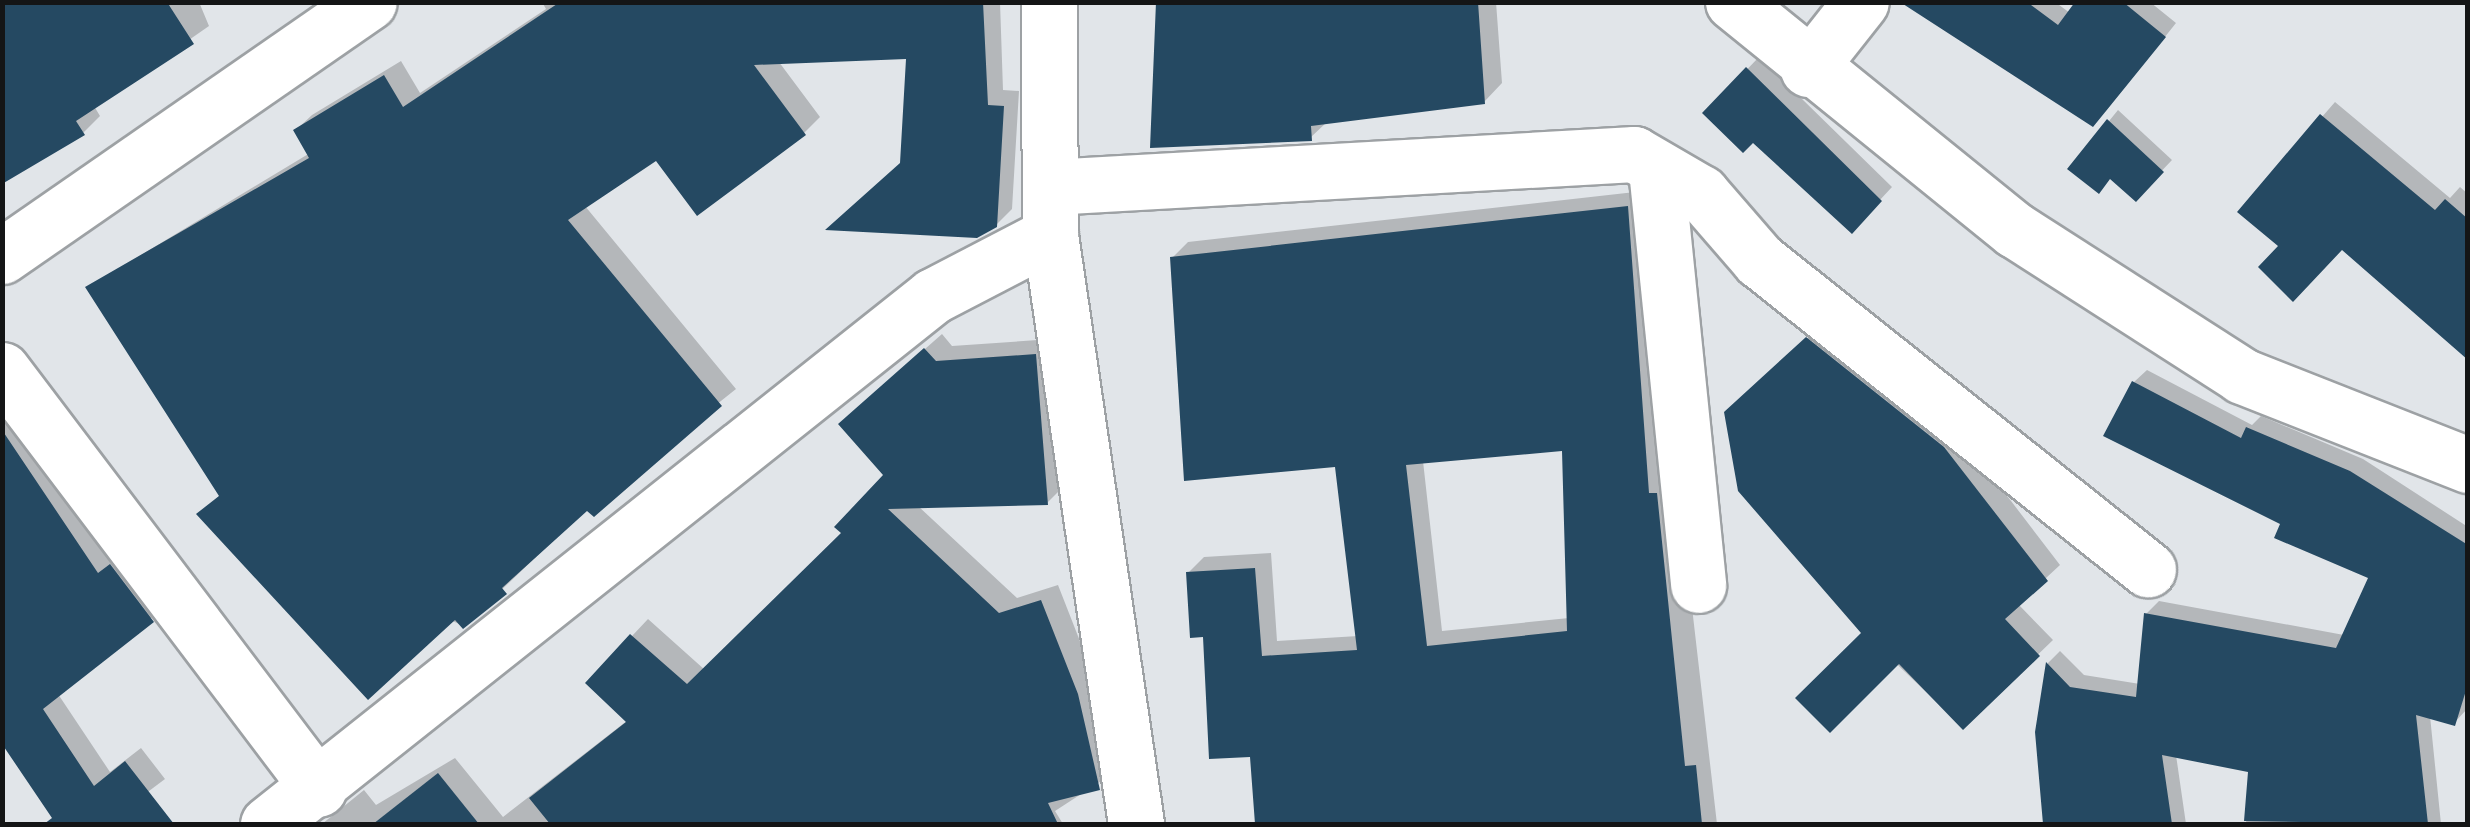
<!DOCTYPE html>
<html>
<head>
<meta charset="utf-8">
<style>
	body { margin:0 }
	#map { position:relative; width:2470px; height:827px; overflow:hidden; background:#e1e5e9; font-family:Montserrat,sans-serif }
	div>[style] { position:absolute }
	.shadow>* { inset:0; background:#0003 }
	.building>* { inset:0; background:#254962 }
	.roads { filter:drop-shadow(2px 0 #9da1a4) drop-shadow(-2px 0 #9da1a4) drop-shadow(0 2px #9da1a4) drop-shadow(0 -2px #9da1a4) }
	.street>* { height:55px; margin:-27.5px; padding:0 27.5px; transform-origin:27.5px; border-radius:27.5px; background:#fff }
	span { translate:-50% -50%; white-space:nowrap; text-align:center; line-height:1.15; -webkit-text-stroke:10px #e1e5e9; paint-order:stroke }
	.frame { position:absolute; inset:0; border:5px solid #141516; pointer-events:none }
</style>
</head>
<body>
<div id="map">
	<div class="shadow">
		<div style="clip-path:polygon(2px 2px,199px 2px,209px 26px,94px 106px,100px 116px,83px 133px)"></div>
		<div style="clip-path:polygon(542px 2px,1000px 2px,1003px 90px,1019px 91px,1012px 209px,996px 225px,902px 162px,909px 56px,779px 62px,820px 117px,804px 133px,657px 158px,585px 206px,736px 389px,588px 507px,464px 626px,200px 514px,221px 494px,88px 287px,310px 153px,296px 130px,312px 115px,401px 61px,420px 93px,546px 9px)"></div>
		<div style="clip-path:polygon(1159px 2px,1496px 2px,1502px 83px,1484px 102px,1328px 121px,1310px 138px,1153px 145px)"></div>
		<div style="clip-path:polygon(1937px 2px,2055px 2px,2070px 13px,2079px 2px,2150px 2px,2176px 23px,2105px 112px)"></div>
		<div style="clip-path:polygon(1759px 57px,1892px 187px,1852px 230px,1754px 139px,1705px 113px)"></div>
		<div style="clip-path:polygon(2335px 102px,2450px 198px,2460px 187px,2468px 194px,2468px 327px,2342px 247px,2282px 246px,2240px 211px)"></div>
		<div style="clip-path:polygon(2118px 110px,2172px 160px,2136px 198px,2111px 177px,2071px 168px)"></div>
		<div style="clip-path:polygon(evenodd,1644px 191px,1717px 824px,1256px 824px,1252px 754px,1188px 573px,1204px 557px,1271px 553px,1277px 641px,1358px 636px,1337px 465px,1172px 258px,1188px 242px,1644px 191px,1565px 449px,1569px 618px,1442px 631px,1423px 461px,1565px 449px)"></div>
		<div style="clip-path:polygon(1822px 325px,1959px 433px,2060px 565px,2018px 604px,2053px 640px,1963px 727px,1864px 633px,1741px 397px)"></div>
		<div style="clip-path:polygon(942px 334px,952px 346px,1052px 339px,1064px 486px,1047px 503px,918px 506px,1017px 598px,1058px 585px,1094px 677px,1115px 772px,1055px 811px,1063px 824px,322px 824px,364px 790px,376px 805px,455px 758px,503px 817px,628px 720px,632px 636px,648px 619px,705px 670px,844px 533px,887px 475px,858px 408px)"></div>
		<div style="clip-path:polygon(2147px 370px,2252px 425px,2261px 416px,2363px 459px,2468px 527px,2468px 708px,2454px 723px,2430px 716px,2441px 824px,2246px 824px,2250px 770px,2176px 755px,2186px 824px,2046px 824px,2037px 732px,2048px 663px,2060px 651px,2084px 675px,2140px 684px,2146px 614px,2159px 601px,2344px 635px,2372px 577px,2283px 523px,2134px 382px)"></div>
		<div style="clip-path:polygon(2px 392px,167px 605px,58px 694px,110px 772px,141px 748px,165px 779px,105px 824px,47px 824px,56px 819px,2px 607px)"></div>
	</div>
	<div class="building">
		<div style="clip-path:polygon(2px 2px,167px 2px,194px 44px,76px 121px,85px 135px,2px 184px)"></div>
		<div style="clip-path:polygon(560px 2px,983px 2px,988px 105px,1004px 106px,997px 227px,977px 238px,825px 230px,900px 163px,906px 59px,754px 65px,806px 135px,697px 216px,656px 161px,568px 220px,722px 406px,594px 517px,587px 511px,502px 588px,507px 594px,463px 629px,455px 620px,368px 700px,196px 514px,219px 496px,85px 287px,309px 158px,293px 130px,384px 75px,403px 107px)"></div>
		<div style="clip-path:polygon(1156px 2px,1478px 2px,1485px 104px,1311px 126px,1312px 141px,1150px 148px)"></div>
		<div style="clip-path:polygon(1900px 2px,2027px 2px,2058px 25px,2075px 2px,2123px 2px,2166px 37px,2093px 127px)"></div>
		<div style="clip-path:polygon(1746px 67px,1882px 201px,1852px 234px,1753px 143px,1743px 153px,1702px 113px)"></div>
		<div style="clip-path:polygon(2320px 114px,2435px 210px,2445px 199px,2468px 219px,2468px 360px,2342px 250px,2293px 302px,2258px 267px,2278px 246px,2237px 212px)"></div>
		<div style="clip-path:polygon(2107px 119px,2164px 172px,2136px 202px,2110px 179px,2099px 194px,2067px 169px)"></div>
		<div style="clip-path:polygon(evenodd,1628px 206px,1649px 493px,1657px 493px,1685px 766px,1696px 765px,1702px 824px,1255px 824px,1250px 757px,1209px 759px,1203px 637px,1190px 638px,1186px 572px,1255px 568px,1262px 656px,1357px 650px,1335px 467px,1184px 481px,1170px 257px,1628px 206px,1562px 451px,1567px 631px,1427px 646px,1406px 465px,1562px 451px)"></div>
		<div style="clip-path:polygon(1806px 337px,1944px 447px,2048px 581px,2005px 619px,2040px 656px,1963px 730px,1899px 664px,1830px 733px,1795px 698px,1861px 633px,1738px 491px,1724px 412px)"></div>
		<div style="clip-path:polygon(924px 348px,936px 361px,1036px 354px,1048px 505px,888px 509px,999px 613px,1041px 600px,1078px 694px,1100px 790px,1048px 803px,1058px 824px,550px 824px,529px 798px,626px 722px,585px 683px,630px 634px,687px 684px,841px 533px,834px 527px,883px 475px,838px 424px)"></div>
		<div style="clip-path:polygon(2132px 381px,2241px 438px,2246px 427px,2350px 471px,2468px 545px,2468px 684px,2455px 726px,2416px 715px,2428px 824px,2244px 821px,2248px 772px,2162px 755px,2172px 824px,2043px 824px,2035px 732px,2046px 662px,2070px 687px,2136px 697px,2144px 613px,2336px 648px,2368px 578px,2274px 538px,2280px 524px,2103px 436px)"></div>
		<div style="clip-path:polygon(2px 430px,98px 573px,110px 564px,154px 622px,43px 709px,94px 786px,125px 761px,174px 824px,44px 824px,52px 818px,2px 744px)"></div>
		<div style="clip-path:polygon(438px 773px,479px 824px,373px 824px)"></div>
	</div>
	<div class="roads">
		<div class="street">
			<div style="left:1049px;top:2px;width:233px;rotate:89.8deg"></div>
			<div style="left:1050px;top:235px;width:595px;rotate:81.69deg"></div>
			<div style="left:1733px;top:2px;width:363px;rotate:39deg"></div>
			<div style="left:2015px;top:230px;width:270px;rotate:32.7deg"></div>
			<div style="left:2242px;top:376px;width:243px;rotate:21.5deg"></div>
			<div style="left:1808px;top:69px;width:85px;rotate:-51.7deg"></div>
			<div style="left:1656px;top:169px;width:418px;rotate:84.2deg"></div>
			<div style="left:1050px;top:187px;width:585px;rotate:-3.23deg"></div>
			<div style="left:1634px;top:154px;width:78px;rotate:30.2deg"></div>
			<div style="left:1701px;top:193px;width:89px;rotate:49.1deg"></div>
			<div style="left:1759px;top:260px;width:497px;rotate:38.5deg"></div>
			<div style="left:2px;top:256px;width:446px;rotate:-34.7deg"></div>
			<div style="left:2px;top:370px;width:525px;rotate:52.89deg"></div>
			<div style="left:268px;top:824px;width:849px;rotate:-38.45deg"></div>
			<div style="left:933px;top:296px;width:132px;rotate:-27.5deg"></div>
		</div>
	</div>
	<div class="frame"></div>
</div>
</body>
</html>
